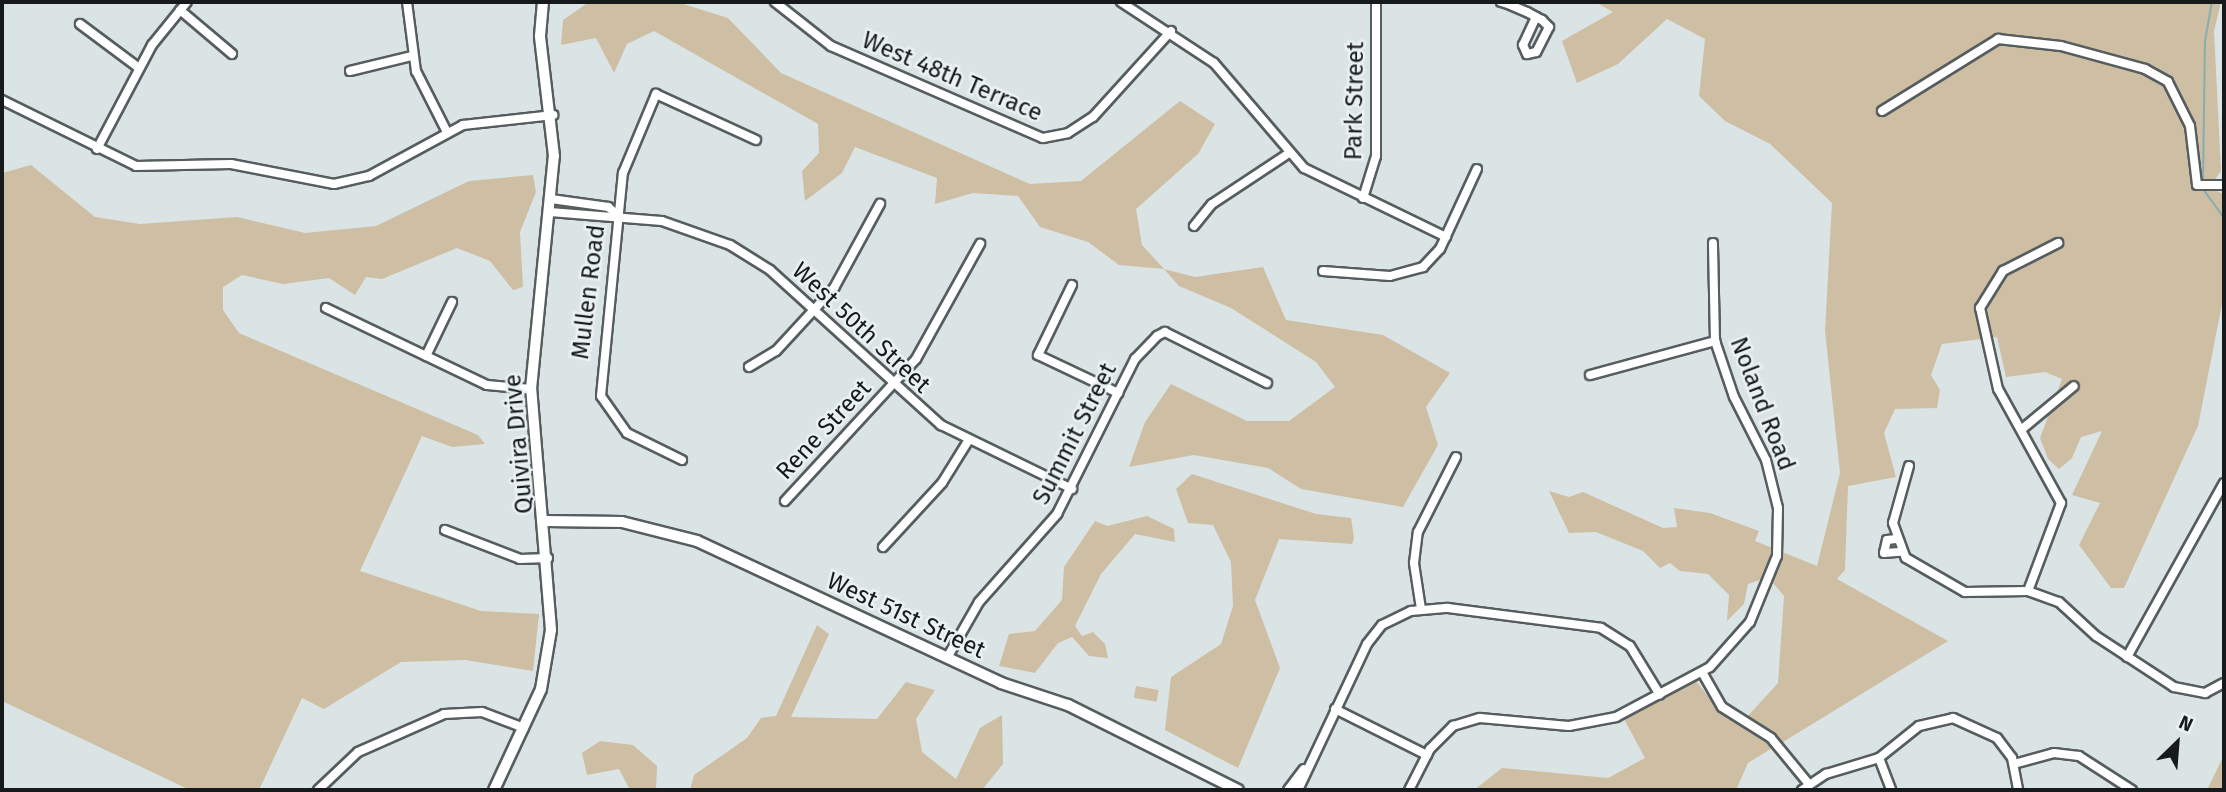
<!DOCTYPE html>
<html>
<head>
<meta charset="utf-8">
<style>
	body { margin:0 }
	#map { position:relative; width:2226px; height:792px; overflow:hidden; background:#dbe4e5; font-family:"Fira Sans",sans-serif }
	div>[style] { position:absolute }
	.green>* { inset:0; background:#cebea3; transform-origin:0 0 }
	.stream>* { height:2px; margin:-1px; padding:0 1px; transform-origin:1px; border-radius:1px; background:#85adb2 }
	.roads { filter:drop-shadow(2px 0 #565d5e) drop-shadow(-2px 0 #565d5e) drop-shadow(0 2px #565d5e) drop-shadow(0 -2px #565d5e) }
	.minor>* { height:8px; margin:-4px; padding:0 4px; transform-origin:4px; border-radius:4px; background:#fff }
	.tertiary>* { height:10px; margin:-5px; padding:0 5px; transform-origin:5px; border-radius:5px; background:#fff }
	.secondary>* { height:10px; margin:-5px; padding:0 5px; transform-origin:5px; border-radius:5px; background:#fff }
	span { translate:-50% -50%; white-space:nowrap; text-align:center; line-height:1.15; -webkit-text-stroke:5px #e9f1f3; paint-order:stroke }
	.street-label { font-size:24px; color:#171a1b }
	.frame { position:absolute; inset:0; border:4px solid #171a1b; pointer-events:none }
	.north { position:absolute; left:2142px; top:708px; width:70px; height:70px; -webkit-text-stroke:5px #e9f1f3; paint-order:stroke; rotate:25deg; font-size:19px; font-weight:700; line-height:28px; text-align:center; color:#171a1b }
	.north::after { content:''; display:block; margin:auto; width:24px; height:32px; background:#171a1b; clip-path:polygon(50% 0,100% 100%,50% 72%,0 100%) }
</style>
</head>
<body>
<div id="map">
	<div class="green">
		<div style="clip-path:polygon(589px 2px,677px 2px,728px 18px,781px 73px,1030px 184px,1081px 181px,1180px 101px,1215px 124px,1198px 154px,1136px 209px,1142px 245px,1164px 269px,1195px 277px,1263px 267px,1286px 320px,1383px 335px,1450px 373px,1426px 407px,1438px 445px,1403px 507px,1301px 489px,1268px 468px,1194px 455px,1129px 467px,1145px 422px,1171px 384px,1247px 421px,1289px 421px,1335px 387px,1316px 362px,1231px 308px,1179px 286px,1164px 269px,1119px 265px,1088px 242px,1040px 227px,1018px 196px,973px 193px,935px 204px,937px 178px,855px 147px,842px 173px,805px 201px,802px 171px,819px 153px,818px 124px,654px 31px,627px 44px,614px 73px,596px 38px,561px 45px,563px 20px)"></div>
		<div style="clip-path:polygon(1595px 2px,2221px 2px,2214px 31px,2221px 171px,2209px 188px,2224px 194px,2224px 294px,2198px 426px,2124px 588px,2111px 588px,2079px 545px,2100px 503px,2072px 495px,2102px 431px,2081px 437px,2072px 458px,2059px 469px,2048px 459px,2040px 438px,2062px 379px,2045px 372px,2006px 377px,1997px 337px,1942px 344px,1931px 375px,1940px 390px,1937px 408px,1895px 409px,1884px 433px,1896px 477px,1848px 486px,1845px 570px,1837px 579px,1948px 641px,1783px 742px,1747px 717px,1778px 683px,1784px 596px,1768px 577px,1748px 584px,1744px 604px,1727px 621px,1729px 595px,1708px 574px,1680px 571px,1670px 563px,1660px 568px,1643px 551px,1596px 532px,1569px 533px,1549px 491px,1569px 497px,1583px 492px,1663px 528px,1677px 527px,1674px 508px,1710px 513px,1759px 531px,1755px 541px,1817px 566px,1840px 473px,1825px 331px,1832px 203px,1770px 144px,1725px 121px,1699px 96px,1705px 39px,1667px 19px,1618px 64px,1577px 83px,1562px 41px,1613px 12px)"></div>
		<div style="clip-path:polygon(31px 165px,95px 217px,140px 224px,237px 217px,305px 233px,376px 226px,469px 181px,533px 175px,536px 192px,520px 232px,523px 287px,513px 290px,490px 261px,457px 248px,382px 279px,366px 277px,355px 295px,329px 278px,283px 284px,242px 275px,223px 287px,223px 310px,239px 333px,478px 435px,485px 444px,452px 447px,422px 436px,360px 571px,481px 611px,539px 614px,533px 671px,465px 660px,401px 662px,324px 709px,302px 698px,259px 790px,190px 790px,2px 701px,2px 173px)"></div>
		<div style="clip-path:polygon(1192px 474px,1316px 514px,1351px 518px,1354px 538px,1352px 544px,1279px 539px,1255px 600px,1280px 668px,1238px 768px,1165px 730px,1171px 677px,1221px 644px,1233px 606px,1231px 562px,1213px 525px,1188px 523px,1176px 489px)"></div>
		<div style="clip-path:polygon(1147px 516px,1174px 529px,1175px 542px,1135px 534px,1101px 574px,1075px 626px,1082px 636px,1093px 632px,1105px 644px,1108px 658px,1089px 656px,1072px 637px,1058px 643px,1035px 673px,999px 666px,1009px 634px,1035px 631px,1062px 600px,1064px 567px,1095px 521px,1107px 526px)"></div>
		<div style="clip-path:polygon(817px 625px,829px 634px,791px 717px,877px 719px,906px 682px,935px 690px,916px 719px,922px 752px,956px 779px,980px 728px,1002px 715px,1003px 764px,982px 790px,690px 790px,694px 775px,747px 738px,761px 718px,776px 716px)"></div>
		<div style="clip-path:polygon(1696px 681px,1722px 714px,1774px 747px,1748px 763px,1736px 790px,1474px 790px,1502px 768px,1608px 778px,1645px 758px,1624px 719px)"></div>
		<div style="left:1136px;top:686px;width:23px;height:12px;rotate:10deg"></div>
		<div style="clip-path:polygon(600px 741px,633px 745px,657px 766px,656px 790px,630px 790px,619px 769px,587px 775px,582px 753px)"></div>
		<div style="clip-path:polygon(2224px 754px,2224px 790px,2207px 790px,2220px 763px)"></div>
	</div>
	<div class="stream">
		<div style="left:2203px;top:181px;width:140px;rotate:-89.2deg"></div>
		<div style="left:2205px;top:41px;width:40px;rotate:-80deg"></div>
		<div style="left:2203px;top:189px;width:36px;rotate:54deg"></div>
	</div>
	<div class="roads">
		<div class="minor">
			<div style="left:407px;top:2px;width:70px;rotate:82.6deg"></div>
			<div style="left:416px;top:71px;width:68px;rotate:63.1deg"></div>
			<div style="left:775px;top:2px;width:71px;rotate:38.2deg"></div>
			<div style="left:831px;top:46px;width:231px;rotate:23.5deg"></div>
			<div style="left:1043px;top:138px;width:25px;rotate:-11deg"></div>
			<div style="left:1068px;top:133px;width:30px;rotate:-33deg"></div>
			<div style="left:1093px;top:117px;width:116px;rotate:-47.8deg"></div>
			<div style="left:1121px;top:2px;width:111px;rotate:33.3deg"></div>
			<div style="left:1214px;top:63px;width:138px;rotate:49.4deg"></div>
			<div style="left:1304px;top:168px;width:158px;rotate:25.9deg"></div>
			<div style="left:1501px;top:2px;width:7px;rotate:16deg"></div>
			<div style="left:1508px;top:4px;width:21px;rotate:23deg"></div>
			<div style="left:1527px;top:12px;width:10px;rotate:29deg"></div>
			<div style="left:1536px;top:17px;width:7px;rotate:27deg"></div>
			<div style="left:1542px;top:20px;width:10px;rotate:45deg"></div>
			<div style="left:1549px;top:27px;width:28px;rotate:117deg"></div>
			<div style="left:1536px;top:52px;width:9px;rotate:167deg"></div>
			<div style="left:1527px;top:54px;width:10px;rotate:-114deg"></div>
			<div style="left:1523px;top:45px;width:31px;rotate:-65deg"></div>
			<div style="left:180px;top:10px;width:68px;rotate:40.2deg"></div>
			<div style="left:80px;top:24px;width:74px;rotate:36.7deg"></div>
			<div style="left:350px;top:71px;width:64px;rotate:-13.6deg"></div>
			<div style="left:2px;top:100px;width:149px;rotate:26.2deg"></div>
			<div style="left:136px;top:166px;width:95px;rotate:-1.2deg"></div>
			<div style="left:231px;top:164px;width:105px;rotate:11deg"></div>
			<div style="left:334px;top:184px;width:36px;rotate:-13deg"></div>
			<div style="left:369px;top:176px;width:107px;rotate:-28.5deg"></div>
			<div style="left:463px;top:125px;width:91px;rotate:-6.3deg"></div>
			<div style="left:1882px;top:111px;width:137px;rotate:-31.8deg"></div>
			<div style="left:1998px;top:39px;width:63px;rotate:6.3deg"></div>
			<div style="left:2061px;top:46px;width:87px;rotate:15.3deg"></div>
			<div style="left:2145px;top:69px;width:26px;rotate:29deg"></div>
			<div style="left:2168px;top:82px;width:49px;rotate:63.4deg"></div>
			<div style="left:2190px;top:126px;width:59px;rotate:83.2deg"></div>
			<div style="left:2197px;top:185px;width:27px"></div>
			<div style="left:97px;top:149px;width:118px;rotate:-62.1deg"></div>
			<div style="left:152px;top:45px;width:55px;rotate:-50.9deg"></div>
			<div style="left:1363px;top:198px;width:44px;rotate:-72.8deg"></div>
			<div style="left:1376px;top:156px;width:154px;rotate:-90deg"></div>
			<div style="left:551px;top:199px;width:58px;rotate:8deg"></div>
			<div style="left:608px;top:207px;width:13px;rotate:39deg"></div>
			<div style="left:550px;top:212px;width:112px;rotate:4.6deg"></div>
			<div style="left:662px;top:221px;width:72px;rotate:19.4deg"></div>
			<div style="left:730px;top:245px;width:47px;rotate:32deg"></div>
			<div style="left:770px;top:270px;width:231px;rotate:42.2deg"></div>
			<div style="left:941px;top:425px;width:146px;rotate:26deg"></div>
			<div style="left:1194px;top:226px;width:28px;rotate:-51deg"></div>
			<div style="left:1212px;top:204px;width:92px;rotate:-33.5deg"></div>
			<div style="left:1323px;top:271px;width:67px;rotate:4.3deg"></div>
			<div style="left:1390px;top:276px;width:34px;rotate:-15deg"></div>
			<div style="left:1423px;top:267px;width:25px;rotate:-47deg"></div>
			<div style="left:1440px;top:249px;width:88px;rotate:-65.2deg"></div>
			<div style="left:1072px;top:285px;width:78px;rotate:115.9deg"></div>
			<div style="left:1038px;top:355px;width:89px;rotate:25.4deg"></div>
			<div style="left:326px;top:308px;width:178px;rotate:25.6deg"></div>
			<div style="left:487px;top:385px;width:44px;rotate:5.2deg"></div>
			<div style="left:426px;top:356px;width:60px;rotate:-64.3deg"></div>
			<div style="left:749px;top:367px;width:31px;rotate:-31deg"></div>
			<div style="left:776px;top:351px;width:86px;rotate:-47.4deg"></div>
			<div style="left:834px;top:288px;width:96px;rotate:-61.3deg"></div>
			<div style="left:1590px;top:375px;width:130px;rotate:-15.2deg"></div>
			<div style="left:2022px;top:429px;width:67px;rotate:-39.6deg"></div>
			<div style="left:682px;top:460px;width:61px;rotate:-153.9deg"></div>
			<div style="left:627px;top:433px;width:45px;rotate:-125.1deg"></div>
			<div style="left:601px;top:396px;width:224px;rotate:-84.4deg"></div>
			<div style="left:623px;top:173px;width:86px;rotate:-67.3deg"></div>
			<div style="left:656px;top:94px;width:110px;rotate:24.7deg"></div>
			<div style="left:1909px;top:466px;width:59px;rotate:105.7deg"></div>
			<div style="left:1893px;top:523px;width:37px;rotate:70deg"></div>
			<div style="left:1906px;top:558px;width:68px;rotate:30deg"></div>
			<div style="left:1965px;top:592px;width:63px;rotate:-0.9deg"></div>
			<div style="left:2028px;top:591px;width:33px;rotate:20deg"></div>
			<div style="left:2059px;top:602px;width:50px;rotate:42.6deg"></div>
			<div style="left:2096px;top:636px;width:93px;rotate:33.2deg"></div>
			<div style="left:2174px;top:687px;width:32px;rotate:11deg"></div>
			<div style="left:2205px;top:693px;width:21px;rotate:-28deg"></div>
			<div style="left:785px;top:501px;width:193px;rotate:-47.3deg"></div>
			<div style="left:916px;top:359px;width:132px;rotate:-60.9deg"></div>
			<div style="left:445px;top:530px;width:80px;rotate:21.1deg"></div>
			<div style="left:520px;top:559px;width:28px;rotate:-2deg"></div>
			<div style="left:1896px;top:539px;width:9px;rotate:174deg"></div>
			<div style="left:1887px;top:540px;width:13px;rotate:103deg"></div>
			<div style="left:1884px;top:553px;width:16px;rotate:-4deg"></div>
			<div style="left:883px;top:547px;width:87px;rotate:-47.3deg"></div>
			<div style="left:942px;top:483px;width:49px;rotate:-58.2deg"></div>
			<div style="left:2028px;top:591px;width:94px;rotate:-69.4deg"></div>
			<div style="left:2061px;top:503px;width:130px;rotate:-118.9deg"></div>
			<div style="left:1998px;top:389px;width:83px;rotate:-102.5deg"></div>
			<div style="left:1980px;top:308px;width:44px;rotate:-58.1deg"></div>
			<div style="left:2003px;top:271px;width:62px;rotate:-27deg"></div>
			<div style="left:1421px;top:609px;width:47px;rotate:-98.7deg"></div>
			<div style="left:1414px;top:563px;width:31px;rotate:-83deg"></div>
			<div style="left:1418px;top:532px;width:84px;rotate:-63.1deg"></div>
			<div style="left:2127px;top:657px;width:199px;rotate:-60.9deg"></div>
			<div style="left:947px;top:658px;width:64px;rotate:-60.3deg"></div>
			<div style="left:979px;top:602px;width:118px;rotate:-48.4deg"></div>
			<div style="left:1057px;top:514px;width:174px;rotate:-63.3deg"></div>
			<div style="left:1135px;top:359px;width:32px;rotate:-46deg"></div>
			<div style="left:1157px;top:336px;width:9px;rotate:-27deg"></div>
			<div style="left:1165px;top:332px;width:114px;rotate:26.6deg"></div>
			<div style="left:1702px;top:672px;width:40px;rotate:60.3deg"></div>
			<div style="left:1722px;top:707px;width:58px;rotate:32.3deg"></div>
			<div style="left:1771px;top:738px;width:58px;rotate:50.6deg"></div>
			<div style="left:1335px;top:709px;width:103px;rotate:26.6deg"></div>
			<div style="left:1879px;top:758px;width:34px;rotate:69deg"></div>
			<div style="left:2014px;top:764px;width:41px;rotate:-15.4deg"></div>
			<div style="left:2054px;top:753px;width:25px;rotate:7deg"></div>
			<div style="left:2079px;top:756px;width:63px;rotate:32.7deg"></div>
			<div style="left:318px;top:790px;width:55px;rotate:-43.5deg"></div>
			<div style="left:358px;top:752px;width:94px;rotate:-23.8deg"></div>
			<div style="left:444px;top:714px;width:38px;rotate:-3deg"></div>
			<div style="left:482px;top:712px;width:45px;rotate:20.9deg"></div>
			<div style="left:1288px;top:790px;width:26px;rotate:-53deg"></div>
			<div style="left:1298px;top:790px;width:161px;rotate:-64.7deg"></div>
			<div style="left:1367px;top:644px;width:24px;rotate:-52deg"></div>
			<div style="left:1382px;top:625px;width:32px;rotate:-26deg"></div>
			<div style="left:1411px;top:611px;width:37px;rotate:-5deg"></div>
			<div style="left:1448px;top:608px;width:154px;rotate:7.4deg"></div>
			<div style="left:1601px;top:628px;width:34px;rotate:32deg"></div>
			<div style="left:1630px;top:646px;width:57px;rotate:58.5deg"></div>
			<div style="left:1409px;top:790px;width:46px;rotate:-62.9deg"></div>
			<div style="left:1430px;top:749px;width:33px;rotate:-45deg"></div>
			<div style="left:1453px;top:726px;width:28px;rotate:-17deg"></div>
			<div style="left:1480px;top:718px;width:89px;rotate:5.1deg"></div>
			<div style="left:1569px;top:726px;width:48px;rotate:-10.8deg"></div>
			<div style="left:1616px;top:717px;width:106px;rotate:-28deg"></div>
			<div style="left:1710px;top:667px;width:60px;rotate:-48.4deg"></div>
			<div style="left:1750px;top:622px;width:71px;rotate:-67.8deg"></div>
			<div style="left:1777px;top:556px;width:48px;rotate:-88.8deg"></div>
			<div style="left:1778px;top:508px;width:49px;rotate:-104deg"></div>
			<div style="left:1766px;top:460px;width:71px;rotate:-116.9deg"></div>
			<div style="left:1734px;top:397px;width:59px;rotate:-108.7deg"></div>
			<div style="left:1715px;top:341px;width:98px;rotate:-91.2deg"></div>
			<div style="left:1802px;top:790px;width:29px;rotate:-34deg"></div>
			<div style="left:1826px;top:774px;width:55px;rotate:-16.8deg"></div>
			<div style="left:1879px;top:758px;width:51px;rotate:-38.7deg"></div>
			<div style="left:1919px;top:726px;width:35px;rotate:-13deg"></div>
			<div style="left:1953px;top:718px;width:48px;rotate:24.4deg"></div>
			<div style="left:1997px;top:738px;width:25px;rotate:53deg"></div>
			<div style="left:2012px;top:758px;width:33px;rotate:79deg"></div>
		</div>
		<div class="tertiary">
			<div style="left:546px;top:521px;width:76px;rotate:0.8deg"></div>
			<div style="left:622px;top:522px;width:77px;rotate:14.2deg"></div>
			<div style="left:697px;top:541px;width:336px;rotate:25deg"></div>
			<div style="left:1001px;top:683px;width:71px;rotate:18.2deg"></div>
			<div style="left:1068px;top:705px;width:190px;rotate:26.6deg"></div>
		</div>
		<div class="secondary">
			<div style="left:494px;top:790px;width:111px;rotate:-65deg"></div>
			<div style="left:541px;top:689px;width:60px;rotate:-80.4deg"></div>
			<div style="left:551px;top:630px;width:242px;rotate:-94.7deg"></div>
			<div style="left:531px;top:389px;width:234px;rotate:-84.4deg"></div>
			<div style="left:554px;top:156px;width:121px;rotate:-96.7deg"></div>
			<div style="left:540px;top:36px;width:34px;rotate:-85deg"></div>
		</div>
	</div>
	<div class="street-label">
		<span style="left:952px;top:77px;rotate:23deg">West 48th Terrace</span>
		<span style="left:1355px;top:101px;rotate:-89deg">Park Street</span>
		<span style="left:589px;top:292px;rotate:-83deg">Mullen Road</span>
		<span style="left:861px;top:328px;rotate:43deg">West 50th Street</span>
		<span style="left:1762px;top:404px;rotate:69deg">Noland Road</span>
		<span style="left:824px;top:430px;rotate:-47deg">Rene Street</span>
		<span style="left:1075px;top:434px;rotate:-63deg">Summit Street</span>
		<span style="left:519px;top:444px;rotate:-95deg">Quivira Drive</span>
		<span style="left:906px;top:616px;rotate:25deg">West 51st Street</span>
	</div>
	<div class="frame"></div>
	<div class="north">N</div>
</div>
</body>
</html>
